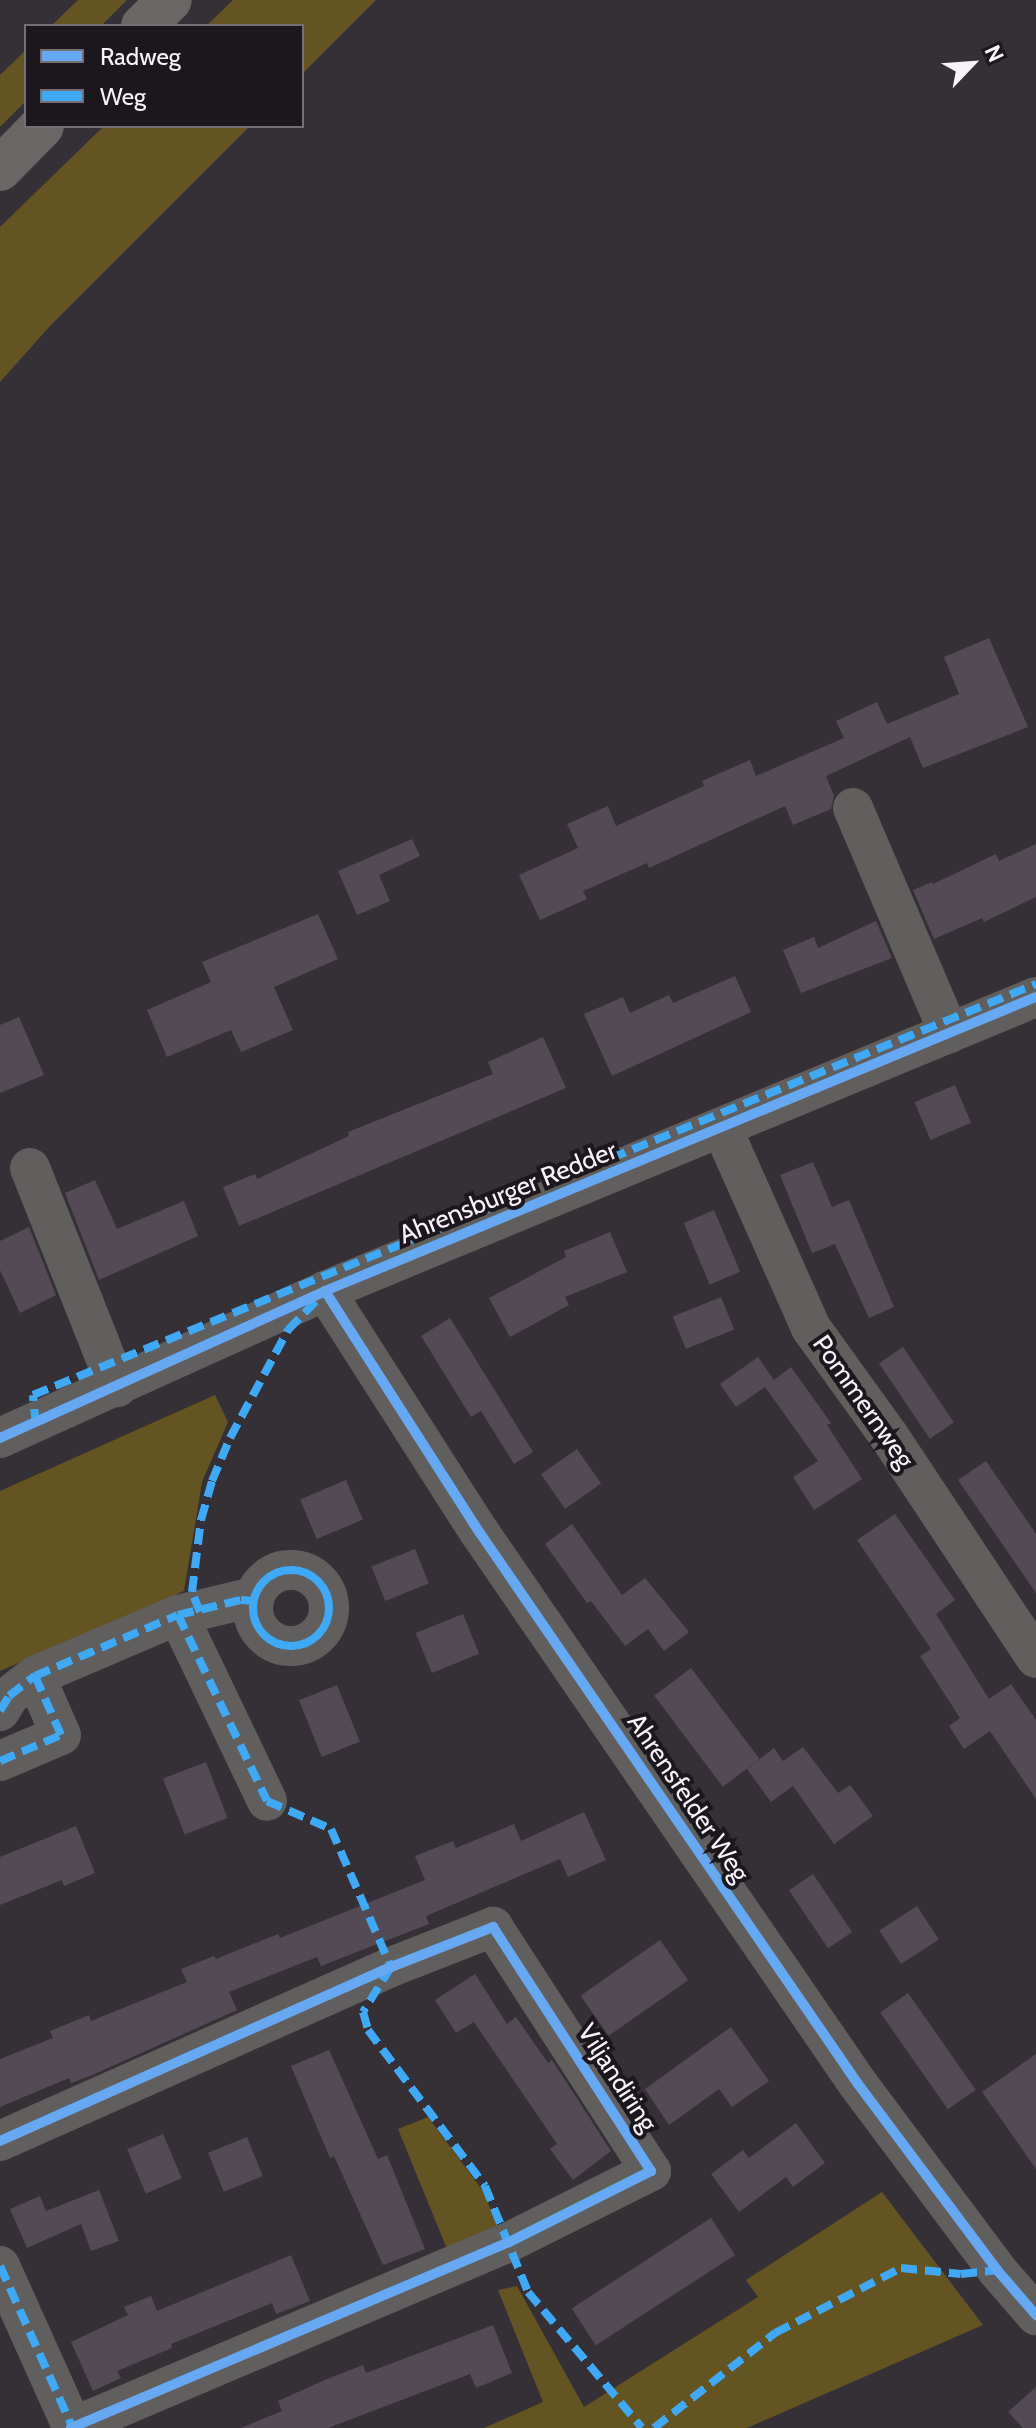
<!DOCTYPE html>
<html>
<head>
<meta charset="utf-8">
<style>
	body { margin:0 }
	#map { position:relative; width:1036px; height:2428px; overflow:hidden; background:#353036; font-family:Cabin,sans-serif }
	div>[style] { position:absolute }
	.green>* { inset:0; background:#635421 }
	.building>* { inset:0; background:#534a55; transform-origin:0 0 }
	.minor>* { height:40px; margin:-20px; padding:0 20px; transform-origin:20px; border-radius:20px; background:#605f5e }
	.minor>.ring { margin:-20px; padding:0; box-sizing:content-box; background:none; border:40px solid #605f5e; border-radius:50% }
	.major>* { height:44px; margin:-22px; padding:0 22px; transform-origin:22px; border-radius:22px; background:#696766 }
	.quiet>* { height:8px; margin-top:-4px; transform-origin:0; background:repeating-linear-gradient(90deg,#3fa9f5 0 16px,transparent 0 24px) }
	.quiet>.ring { margin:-4px; padding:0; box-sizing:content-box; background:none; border:8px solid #3fa9f5; border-radius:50% }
	.cycleway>* { height:10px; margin:-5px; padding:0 5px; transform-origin:5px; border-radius:5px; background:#66a8f1 }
	span { translate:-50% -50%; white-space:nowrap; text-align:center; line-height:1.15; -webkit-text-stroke:8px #1c171d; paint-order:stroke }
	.street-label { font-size:26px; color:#f9f2fa }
	.legend { position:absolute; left:24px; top:24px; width:280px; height:104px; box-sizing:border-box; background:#1c171d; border:2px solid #746f75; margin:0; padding:10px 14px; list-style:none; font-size:24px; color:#f9f2fa }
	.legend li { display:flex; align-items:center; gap:16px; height:40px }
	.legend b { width:40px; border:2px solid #746f75 }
	.north { position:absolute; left:932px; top:24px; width:80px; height:80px; -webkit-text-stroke:6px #1c171d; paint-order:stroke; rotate:65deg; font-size:22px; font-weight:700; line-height:32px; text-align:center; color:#f9f2fa }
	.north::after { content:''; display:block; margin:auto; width:28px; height:36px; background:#f9f2fa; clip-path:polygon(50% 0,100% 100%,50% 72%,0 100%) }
</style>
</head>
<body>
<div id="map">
	<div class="green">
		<div style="clip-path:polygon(78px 0,127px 0,101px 26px,51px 26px)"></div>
		<div style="clip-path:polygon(233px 0,376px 0,302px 74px,302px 26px,206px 26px)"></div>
		<div style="clip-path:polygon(26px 50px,26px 101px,0 127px,0 75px)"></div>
		<div style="clip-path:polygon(104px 126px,250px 126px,50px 326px,0 382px,0 227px)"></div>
		<div style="clip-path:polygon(215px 1395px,228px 1422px,202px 1482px,184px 1591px,0 1671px,0 1491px)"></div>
		<div style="clip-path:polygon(428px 2117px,483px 2191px,498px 2227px,447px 2249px,398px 2129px)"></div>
		<div style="clip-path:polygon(882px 2192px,983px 2325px,747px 2428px,484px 2428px,543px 2402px,498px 2290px,517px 2286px,584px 2407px,758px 2297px,746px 2280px)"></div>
	</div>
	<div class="building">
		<div style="clip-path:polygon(989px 638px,1028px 727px,923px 768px,910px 737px,826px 776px,834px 796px,831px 809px,793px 825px,785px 806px,649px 868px,647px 863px,583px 891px,587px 899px,540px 920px,519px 875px,578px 848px,567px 824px,608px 806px,616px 826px,704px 786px,702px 781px,750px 760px,756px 776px,844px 738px,836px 721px,877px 702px,887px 724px,959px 694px,944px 657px)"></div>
		<div style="clip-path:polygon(412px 839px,420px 856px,379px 875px,390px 901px,357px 915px,338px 871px)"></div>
		<div style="clip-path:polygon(1036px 844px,1036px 897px,984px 922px,982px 918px,934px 939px,913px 890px,932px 882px,933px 884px,996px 854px,999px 861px)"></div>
		<div style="clip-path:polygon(318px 914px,338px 959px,274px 987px,293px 1030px,241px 1052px,231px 1030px,167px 1057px,147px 1010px,211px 982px,202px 962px)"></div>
		<div style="clip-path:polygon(876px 921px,892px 958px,801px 993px,783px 950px,814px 937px,818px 948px)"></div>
		<div style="clip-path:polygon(735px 976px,751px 1012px,612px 1076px,584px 1014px,623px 997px,630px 1013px,669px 995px,673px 1003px)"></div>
		<div style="clip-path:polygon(19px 1017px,44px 1075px,0 1093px,0 1025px)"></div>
		<div style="clip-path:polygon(543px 1037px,566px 1088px,239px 1226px,223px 1187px,255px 1174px,257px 1179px,349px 1136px,348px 1132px,493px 1074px,488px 1062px)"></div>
		<div style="left:955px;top:1085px;width:41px;height:44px;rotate:67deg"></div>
		<div style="clip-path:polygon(813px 1162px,832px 1207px,849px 1200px,894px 1307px,869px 1318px,835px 1244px,812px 1253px,780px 1175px)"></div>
		<div style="clip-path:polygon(95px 1180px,117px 1229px,184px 1201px,198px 1236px,99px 1280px,65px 1193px)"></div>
		<div style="left:714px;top:1210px;width:67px;height:33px;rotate:67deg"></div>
		<div style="clip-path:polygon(29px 1227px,56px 1295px,20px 1313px,0 1270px,0 1241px)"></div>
		<div style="clip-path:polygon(610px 1232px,627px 1272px,565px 1297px,569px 1305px,510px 1337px,489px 1298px,566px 1257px,564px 1251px)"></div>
		<div style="left:721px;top:1297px;width:35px;height:52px;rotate:68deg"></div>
		<div style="clip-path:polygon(450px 1318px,533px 1452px,514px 1464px,481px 1411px,471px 1417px,421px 1336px)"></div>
		<div style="left:903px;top:1347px;width:91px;height:29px;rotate:56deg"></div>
		<div style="clip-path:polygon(758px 1357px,774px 1380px,791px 1367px,831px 1423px,827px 1425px,862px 1479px,814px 1510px,793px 1477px,818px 1461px,765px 1387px,736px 1407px,720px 1384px)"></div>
		<div style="left:577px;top:1449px;width:42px;height:44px;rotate:55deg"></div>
		<div style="clip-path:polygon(986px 1461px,1036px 1534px,1036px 1593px,958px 1480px)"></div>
		<div style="left:346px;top:1480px;width:43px;height:50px;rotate:67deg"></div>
		<div style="clip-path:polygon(895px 1514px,955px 1600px,936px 1614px,989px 1699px,1011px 1684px,1036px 1720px,1036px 1799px,990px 1731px,964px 1749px,949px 1726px,960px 1718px,920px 1656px,931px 1649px,857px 1540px)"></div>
		<div style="clip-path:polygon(572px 1524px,622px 1595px,645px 1578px,689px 1632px,664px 1651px,648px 1629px,625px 1646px,591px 1601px,587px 1603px,545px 1544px)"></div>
		<div style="left:415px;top:1549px;width:37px;height:47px;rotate:68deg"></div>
		<div style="left:463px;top:1614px;width:43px;height:51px;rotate:68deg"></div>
		<div style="left:691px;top:1668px;width:114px;height:46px;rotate:53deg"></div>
		<div style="left:337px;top:1685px;width:61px;height:41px;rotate:68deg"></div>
		<div style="clip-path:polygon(803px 1747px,838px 1793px,850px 1785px,873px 1816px,834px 1844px,793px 1786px,771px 1802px,747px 1769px,774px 1748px,783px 1761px)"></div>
		<div style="left:206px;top:1762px;width:60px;height:46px;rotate:69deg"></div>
		<div style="clip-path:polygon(584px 1812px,606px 1860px,568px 1877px,560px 1859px,426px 1916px,429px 1924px,321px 1966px,317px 1957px,229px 1992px,237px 2010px,90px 2076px,71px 2083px,69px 2078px,0 2107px,0 2059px,53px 2038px,50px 2031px,89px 2015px,91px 2021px,187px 1982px,181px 1969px,214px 1956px,216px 1959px,278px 1934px,280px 1938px,425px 1880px,415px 1856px,453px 1841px,456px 1848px,514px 1824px,521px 1841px)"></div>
		<div style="clip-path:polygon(76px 1826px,95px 1873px,64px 1886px,62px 1880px,0 1905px,0 1857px)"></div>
		<div style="left:813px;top:1874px;width:70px;height:29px;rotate:56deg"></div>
		<div style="left:917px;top:1906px;width:40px;height:45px;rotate:57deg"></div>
		<div style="left:660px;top:1940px;width:49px;height:97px;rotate:55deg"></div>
		<div style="clip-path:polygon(475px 1974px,507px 2024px,516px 2017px,548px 2063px,552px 2060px,611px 2151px,573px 2180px,550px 2149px,557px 2144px,474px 2022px,456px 2033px,435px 2000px)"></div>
		<div style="left:908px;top:1993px;width:118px;height:34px;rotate:55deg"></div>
		<div style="clip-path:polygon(731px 2027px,769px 2081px,732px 2107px,719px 2089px,669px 2125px,645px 2089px)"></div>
		<div style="clip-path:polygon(329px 2050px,378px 2159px,387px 2155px,425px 2249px,383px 2265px,334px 2156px,330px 2158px,291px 2066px)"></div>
		<div style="clip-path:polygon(1036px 2054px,1036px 2169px,982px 2092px)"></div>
		<div style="clip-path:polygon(796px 2123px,825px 2163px,793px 2187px,786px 2177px,739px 2212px,711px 2174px,743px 2150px,749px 2158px)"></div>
		<div style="left:163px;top:2134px;width:48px;height:39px;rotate:67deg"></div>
		<div style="left:247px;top:2137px;width:42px;height:42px;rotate:68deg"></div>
		<div style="clip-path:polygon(99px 2190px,119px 2241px,91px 2251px,81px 2224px,27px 2248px,10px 2209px,40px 2196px,46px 2211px)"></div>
		<div style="left:711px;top:2218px;width:44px;height:166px;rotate:57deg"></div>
		<div style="clip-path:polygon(291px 2255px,310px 2301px,276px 2314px,272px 2303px,171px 2344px,172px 2348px,117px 2371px,121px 2378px,93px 2391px,71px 2342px,128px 2315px,124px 2307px,151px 2296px,157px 2311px)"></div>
		<div style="clip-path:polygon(493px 2325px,512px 2373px,476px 2388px,470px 2374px,328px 2428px,241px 2428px,282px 2411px,278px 2401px,327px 2379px,363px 2365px,366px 2373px)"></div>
		<div style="clip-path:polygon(1036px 2387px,1036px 2428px,1023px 2428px,1008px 2412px)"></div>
	</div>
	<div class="minor">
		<div style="left:853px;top:808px;width:245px;rotate:66.9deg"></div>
		<div style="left:722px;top:1128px;width:219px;rotate:66deg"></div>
		<div style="left:811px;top:1328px;width:133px;rotate:54.2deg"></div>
		<div style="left:889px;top:1436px;width:266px;rotate:56.5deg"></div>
		<div style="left:30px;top:1168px;width:236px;rotate:68.3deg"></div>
		<div style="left:325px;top:1291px;width:287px;rotate:57.4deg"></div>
		<div style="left:480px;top:1533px;width:668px;rotate:55.55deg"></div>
		<div style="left:858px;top:2084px;width:232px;rotate:53.2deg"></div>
		<div style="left:997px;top:2270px;width:60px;rotate:49.1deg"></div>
		<div style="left:0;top:1438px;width:357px;rotate:-24.3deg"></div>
		<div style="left:325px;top:1291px;width:769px;rotate:-22.47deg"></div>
		<div class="ring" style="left:253px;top:1570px;width:36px;height:36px"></div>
		<div style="left:178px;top:1615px;width:206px;rotate:64.4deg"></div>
		<div style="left:0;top:1711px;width:17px;rotate:-59deg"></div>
		<div style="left:9px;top:1696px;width:33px;rotate:-38deg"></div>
		<div style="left:0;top:1761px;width:66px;rotate:-23.1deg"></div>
		<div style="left:61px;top:1735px;width:64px;rotate:-113.8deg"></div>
		<div style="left:35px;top:1676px;width:155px;rotate:-23.1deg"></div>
		<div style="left:178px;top:1615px;width:65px;rotate:-13.4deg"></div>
		<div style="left:241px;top:1600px;width:13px;rotate:4deg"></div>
		<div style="left:0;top:2141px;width:428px;rotate:-24deg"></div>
		<div style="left:391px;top:1967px;width:110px;rotate:-21.4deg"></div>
		<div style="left:493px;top:1927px;width:291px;rotate:57.1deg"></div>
		<div style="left:651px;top:2171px;width:159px;rotate:153.4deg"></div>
		<div style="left:509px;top:2242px;width:476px;rotate:157deg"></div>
		<div style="left:0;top:2266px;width:175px;rotate:65.8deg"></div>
	</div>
	<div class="major">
		<div style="left:143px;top:26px;width:37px;rotate:-44deg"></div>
		<div style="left:0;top:169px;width:60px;rotate:-45.7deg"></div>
	</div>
	<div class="quiet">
		<div style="left:36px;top:1425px;width:30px;rotate:-96deg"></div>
		<div style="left:33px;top:1395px;width:1084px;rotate:-22.28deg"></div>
		<div class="ring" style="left:253px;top:1570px;width:68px;height:68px"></div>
		<div style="left:200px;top:1612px;width:22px;rotate:-112deg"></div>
		<div style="left:192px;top:1592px;width:73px;rotate:-82.9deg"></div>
		<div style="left:201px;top:1520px;width:41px;rotate:-74.2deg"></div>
		<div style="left:212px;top:1481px;width:47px;rotate:-67.3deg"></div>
		<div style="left:230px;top:1438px;width:123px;rotate:-61.8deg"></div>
		<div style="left:288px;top:1330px;width:40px;rotate:-46deg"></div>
		<div style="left:178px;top:1615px;width:206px;rotate:64.4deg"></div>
		<div style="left:267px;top:1801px;width:70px;rotate:23.6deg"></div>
		<div style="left:331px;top:1829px;width:150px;rotate:66.5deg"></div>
		<div style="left:391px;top:1967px;width:53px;rotate:121.9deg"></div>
		<div style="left:363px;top:2012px;width:19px;rotate:74deg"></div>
		<div style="left:368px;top:2030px;width:195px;rotate:53.1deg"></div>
		<div style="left:485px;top:2186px;width:114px;rotate:67.9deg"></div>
		<div style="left:528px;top:2292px;width:177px;rotate:50deg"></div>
		<div style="left:0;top:1711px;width:17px;rotate:-59deg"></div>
		<div style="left:9px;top:1696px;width:33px;rotate:-38deg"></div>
		<div style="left:0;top:1761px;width:66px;rotate:-23.1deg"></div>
		<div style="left:61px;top:1735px;width:64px;rotate:-113.8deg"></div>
		<div style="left:35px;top:1676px;width:155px;rotate:-23.1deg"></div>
		<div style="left:178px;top:1615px;width:65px;rotate:-13.4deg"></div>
		<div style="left:241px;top:1600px;width:13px;rotate:4deg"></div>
		<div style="left:0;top:2266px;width:175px;rotate:65.8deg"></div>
		<div style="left:654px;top:2428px;width:154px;rotate:-38.1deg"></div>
		<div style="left:775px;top:2333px;width:142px;rotate:-27.3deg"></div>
		<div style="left:901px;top:2268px;width:60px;rotate:5.7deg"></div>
		<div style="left:961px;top:2274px;width:36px;rotate:-6deg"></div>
	</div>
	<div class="cycleway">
		<div style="left:325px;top:1291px;width:287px;rotate:57.4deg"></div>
		<div style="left:480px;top:1533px;width:668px;rotate:55.55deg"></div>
		<div style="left:858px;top:2084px;width:232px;rotate:53.2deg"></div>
		<div style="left:997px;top:2270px;width:60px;rotate:49.1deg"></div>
		<div style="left:0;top:1438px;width:357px;rotate:-24.3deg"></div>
		<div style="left:325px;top:1291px;width:769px;rotate:-22.47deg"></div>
		<div style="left:0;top:2141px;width:428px;rotate:-24deg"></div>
		<div style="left:391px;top:1967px;width:110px;rotate:-21.4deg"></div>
		<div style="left:493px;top:1927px;width:291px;rotate:57.1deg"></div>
		<div style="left:651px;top:2171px;width:159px;rotate:153.4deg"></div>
		<div style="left:509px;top:2242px;width:476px;rotate:157deg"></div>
	</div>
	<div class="street-label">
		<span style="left:508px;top:1193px;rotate:-22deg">Ahrensburger Redder</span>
		<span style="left:863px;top:1402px;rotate:55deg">Pommernweg</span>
		<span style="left:688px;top:1798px;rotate:56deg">Ahrensfelder Weg</span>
		<span style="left:617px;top:2078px;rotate:57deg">Viljandiring</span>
	</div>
	<ul class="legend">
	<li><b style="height:10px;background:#66a8f1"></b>Radweg</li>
	<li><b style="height:10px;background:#3fa9f5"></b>Weg</li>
	</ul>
	<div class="north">N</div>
</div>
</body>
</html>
